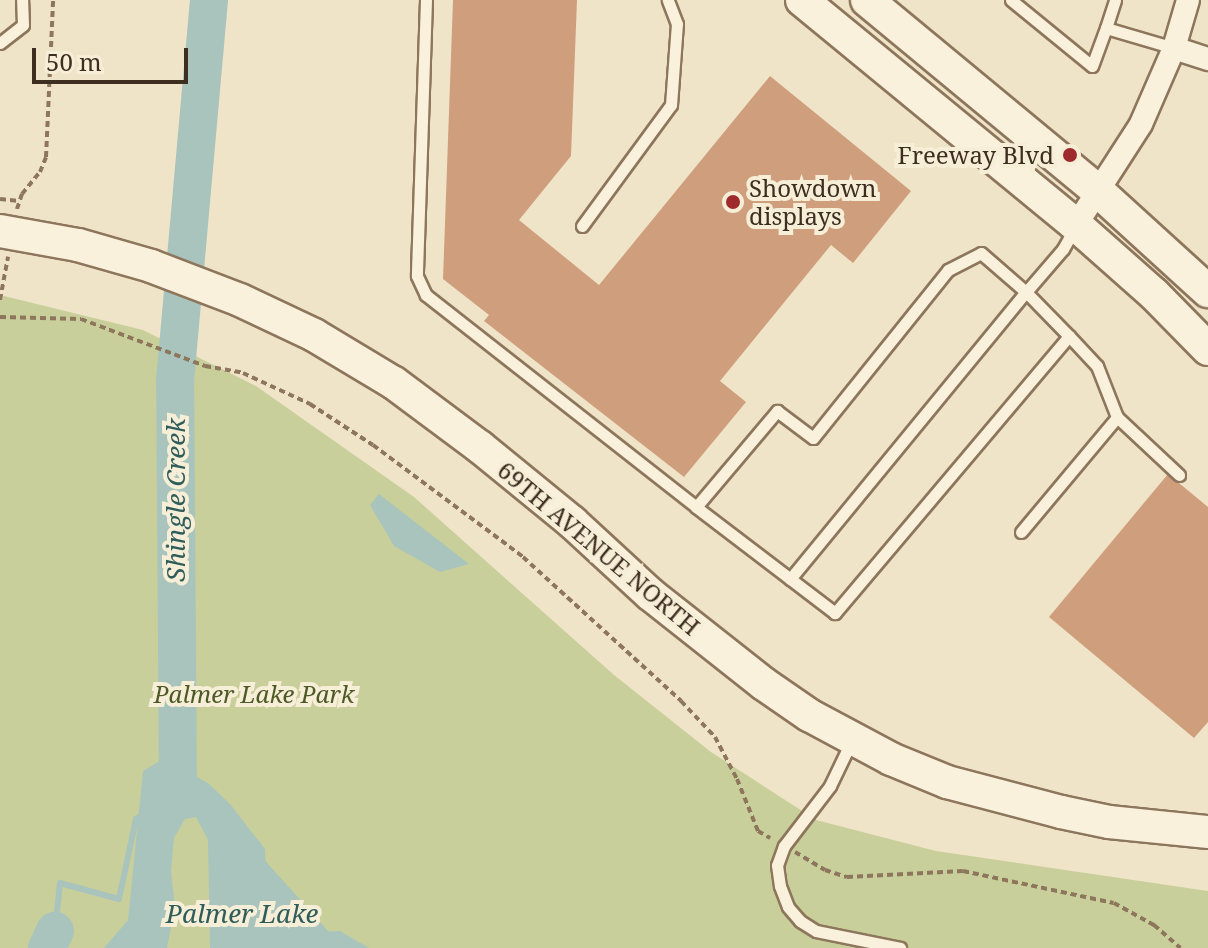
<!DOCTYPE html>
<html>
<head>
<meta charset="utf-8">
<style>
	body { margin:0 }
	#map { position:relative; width:1208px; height:948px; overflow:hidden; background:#f0e4c8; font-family:"Noto Serif",serif }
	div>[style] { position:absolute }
	.green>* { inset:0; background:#c9cf9b }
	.water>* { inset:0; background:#a9c4bc }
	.stream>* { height:6px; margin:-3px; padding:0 3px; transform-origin:3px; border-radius:3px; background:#a9c4bc }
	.river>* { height:38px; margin:-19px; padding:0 19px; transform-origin:19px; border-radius:19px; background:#a9c4bc }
	.building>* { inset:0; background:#cf9f7d }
	.path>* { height:4px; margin-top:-2px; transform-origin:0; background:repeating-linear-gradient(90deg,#8d765c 0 6px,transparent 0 10px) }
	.roads { filter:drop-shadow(2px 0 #8d765c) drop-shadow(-2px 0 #8d765c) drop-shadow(0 2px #8d765c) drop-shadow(0 -2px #8d765c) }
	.lane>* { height:11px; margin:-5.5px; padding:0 5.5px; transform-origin:5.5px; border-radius:5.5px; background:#faf1dc }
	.street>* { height:22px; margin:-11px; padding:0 11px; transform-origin:11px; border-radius:11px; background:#faf1dc }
	.secondary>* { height:32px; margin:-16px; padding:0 16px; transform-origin:16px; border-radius:16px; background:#faf1dc }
	.dots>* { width:22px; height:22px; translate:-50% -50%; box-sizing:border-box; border:4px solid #f7eed8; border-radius:50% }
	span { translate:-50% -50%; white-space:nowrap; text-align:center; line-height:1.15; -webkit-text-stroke:8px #f7eed8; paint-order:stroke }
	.poi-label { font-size:24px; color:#3d2e20 }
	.right { translate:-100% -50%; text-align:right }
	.left { translate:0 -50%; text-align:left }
	.street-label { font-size:24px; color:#3d2e20 }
	.park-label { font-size:24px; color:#4d5a26; font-style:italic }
	.water-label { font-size:26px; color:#2f5d5a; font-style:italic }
	.scale { position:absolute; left:32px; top:48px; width:156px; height:36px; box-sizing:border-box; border:4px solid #3d2e20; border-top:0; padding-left:10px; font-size:24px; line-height:28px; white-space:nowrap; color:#3d2e20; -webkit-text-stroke:6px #f7eed8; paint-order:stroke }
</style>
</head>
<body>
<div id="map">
	<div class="green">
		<div style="clip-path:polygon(0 295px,143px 330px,256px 386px,414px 497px,614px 675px,711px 752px,816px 820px,936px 851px,1208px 891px,1208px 948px,0 948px)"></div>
	</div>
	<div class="water">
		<div style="clip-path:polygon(379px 494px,469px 564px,440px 572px,394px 546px,370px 505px)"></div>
		<div style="clip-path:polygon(158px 762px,175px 765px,208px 783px,230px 804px,265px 849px,267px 891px,291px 926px,318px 932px,340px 931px,369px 948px,210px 948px,208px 840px,196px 817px,185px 819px,174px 838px,171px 871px,175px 907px,167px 948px,104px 948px,128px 920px,143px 771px)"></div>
	</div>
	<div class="stream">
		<div style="left:55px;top:931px;width:48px;rotate:-84.1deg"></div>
		<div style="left:60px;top:883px;width:61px;rotate:15.2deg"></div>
		<div style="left:119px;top:899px;width:82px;rotate:-78deg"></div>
		<div style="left:136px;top:819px;width:9px;rotate:-32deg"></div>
	</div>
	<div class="river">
		<div style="left:178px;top:789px;width:408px;rotate:-90.4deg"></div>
		<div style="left:175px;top:381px;width:383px;rotate:-84.9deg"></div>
		<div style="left:247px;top:869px;width:106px;rotate:48.1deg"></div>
		<div style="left:47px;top:948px;width:19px;rotate:-65deg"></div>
	</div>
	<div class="building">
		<div style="clip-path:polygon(453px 0,577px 0,571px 156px,519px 220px,599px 285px,770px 76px,911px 191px,853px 263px,831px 245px,720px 381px,746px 402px,684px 477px,484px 321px,489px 315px,443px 279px)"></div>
		<div style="clip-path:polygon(1168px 474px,1208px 507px,1208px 722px,1194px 738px,1049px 617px)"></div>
	</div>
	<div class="path">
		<div style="left:0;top:199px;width:19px;rotate:6deg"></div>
		<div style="left:17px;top:209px;width:16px;rotate:-72deg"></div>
		<div style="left:22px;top:194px;width:28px;rotate:-51deg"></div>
		<div style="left:40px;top:172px;width:16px;rotate:-68deg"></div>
		<div style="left:46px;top:157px;width:157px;rotate:-87.4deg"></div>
		<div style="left:0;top:300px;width:44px;rotate:-79.5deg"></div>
		<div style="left:0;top:317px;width:81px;rotate:1.4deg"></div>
		<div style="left:81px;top:319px;width:133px;rotate:20.8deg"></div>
		<div style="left:205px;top:366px;width:39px;rotate:10deg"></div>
		<div style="left:243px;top:373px;width:74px;rotate:24.8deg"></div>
		<div style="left:310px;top:404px;width:75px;rotate:33.1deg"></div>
		<div style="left:373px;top:445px;width:187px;rotate:36.7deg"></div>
		<div style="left:523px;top:557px;width:214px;rotate:42.3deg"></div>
		<div style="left:681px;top:701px;width:50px;rotate:46.6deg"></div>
		<div style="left:715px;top:737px;width:47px;rotate:62.4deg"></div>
		<div style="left:737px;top:779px;width:56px;rotate:68deg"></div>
		<div style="left:758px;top:831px;width:14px;rotate:30deg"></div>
		<div style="left:795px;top:852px;width:35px;rotate:31deg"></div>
		<div style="left:825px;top:870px;width:23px;rotate:18deg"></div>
		<div style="left:847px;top:877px;width:116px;rotate:-3deg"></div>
		<div style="left:963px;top:871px;width:154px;rotate:12deg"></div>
		<div style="left:1114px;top:903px;width:46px;rotate:28.8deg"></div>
		<div style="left:1154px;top:925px;width:35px;rotate:41deg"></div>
	</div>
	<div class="roads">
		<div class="lane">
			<div style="left:426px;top:0;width:276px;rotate:91.9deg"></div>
			<div style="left:417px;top:276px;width:21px;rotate:65deg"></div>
			<div style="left:426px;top:295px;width:343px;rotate:38.1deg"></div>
			<div style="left:1011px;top:0;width:104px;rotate:39.2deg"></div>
			<div style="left:1092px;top:66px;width:40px;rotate:-69.8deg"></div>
			<div style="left:1106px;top:28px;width:71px;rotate:16.4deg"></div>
			<div style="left:1106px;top:28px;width:29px;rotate:-72deg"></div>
			<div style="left:0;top:43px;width:29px;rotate:-38deg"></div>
			<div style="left:23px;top:25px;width:25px;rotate:-92deg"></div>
			<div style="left:582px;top:226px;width:150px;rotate:-53.7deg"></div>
			<div style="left:671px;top:105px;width:81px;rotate:-85.8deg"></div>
			<div style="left:677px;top:24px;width:26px;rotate:-111deg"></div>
			<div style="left:1117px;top:417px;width:85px;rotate:43.1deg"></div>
			<div style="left:1021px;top:532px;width:150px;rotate:-50.1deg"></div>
			<div style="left:1117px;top:417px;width:55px;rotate:-111.4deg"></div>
			<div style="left:1097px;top:366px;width:41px;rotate:-133deg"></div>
			<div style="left:790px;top:579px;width:372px;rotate:-50.6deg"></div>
			<div style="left:1026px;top:292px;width:62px;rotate:45.7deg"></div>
			<div style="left:1069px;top:336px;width:363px;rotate:130.2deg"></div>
			<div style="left:835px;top:613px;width:175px;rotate:-142.7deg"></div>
			<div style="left:696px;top:507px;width:126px;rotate:-49.8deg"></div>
			<div style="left:777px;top:411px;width:45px;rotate:36.9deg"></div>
			<div style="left:813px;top:438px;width:216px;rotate:-51.2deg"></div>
			<div style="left:948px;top:270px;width:37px;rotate:-27deg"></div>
			<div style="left:981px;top:253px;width:60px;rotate:40.9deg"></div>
			<div style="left:1026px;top:292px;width:57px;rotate:-49.3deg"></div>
			<div style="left:1063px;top:249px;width:23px;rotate:-61deg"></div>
			<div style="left:852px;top:740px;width:51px;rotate:115.6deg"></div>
			<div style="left:830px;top:786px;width:76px;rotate:127.5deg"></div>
			<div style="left:784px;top:846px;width:20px;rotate:110deg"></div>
			<div style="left:777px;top:865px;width:21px;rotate:82deg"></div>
			<div style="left:780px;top:886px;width:22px;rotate:69deg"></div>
			<div style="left:788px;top:907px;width:18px;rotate:49deg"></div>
			<div style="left:800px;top:921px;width:19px;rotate:32deg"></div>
			<div style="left:816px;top:931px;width:86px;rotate:11.4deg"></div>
		</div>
		<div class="street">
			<div style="left:1174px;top:48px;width:36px;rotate:18deg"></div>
			<div style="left:1076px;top:225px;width:120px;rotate:-57.2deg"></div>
			<div style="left:1141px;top:124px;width:83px;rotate:-66.5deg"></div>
			<div style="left:1174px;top:48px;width:50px;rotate:-73.7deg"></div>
		</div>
		<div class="secondary">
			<div style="left:802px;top:0;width:355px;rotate:39.4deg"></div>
			<div style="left:1076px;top:225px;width:104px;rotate:41.5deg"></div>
			<div style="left:1154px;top:294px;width:77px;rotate:45.5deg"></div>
			<div style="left:867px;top:0;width:300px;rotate:39.6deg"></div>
			<div style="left:1098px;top:191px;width:149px;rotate:42.3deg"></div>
			<div style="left:0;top:231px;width:79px;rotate:10.2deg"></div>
			<div style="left:78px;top:245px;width:76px;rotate:16deg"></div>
			<div style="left:151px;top:266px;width:95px;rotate:20.9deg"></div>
			<div style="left:240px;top:300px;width:82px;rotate:25.3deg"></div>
			<div style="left:314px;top:335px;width:93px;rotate:31deg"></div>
			<div style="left:394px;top:383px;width:107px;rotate:36.7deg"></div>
			<div style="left:480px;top:447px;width:119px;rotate:39.2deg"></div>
			<div style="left:572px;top:522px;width:106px;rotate:42.7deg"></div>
			<div style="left:650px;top:594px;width:145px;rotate:38.3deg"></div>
			<div style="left:764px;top:684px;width:55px;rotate:34.6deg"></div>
			<div style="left:809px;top:715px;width:93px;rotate:28.2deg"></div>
			<div style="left:891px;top:759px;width:61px;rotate:22.3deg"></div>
			<div style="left:947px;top:782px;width:118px;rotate:14.7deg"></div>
			<div style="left:1061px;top:812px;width:49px;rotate:11.8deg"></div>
			<div style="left:1109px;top:822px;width:100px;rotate:5.8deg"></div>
		</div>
	</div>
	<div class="dots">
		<div style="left:1070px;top:155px;background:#9e2a2b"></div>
		<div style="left:733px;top:202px;background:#9e2a2b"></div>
	</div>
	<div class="poi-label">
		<span class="right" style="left:1054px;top:155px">Freeway Blvd</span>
		<span class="left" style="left:749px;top:202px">Showdown<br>displays</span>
	</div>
	<div class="street-label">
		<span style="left:599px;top:548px;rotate:40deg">69TH AVENUE NORTH</span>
	</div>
	<div class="park-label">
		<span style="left:254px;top:694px">Palmer Lake Park</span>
	</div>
	<div class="water-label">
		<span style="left:176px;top:500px;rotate:-90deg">Shingle Creek</span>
		<span style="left:242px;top:914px">Palmer Lake</span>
	</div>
	<div class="scale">50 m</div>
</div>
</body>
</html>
